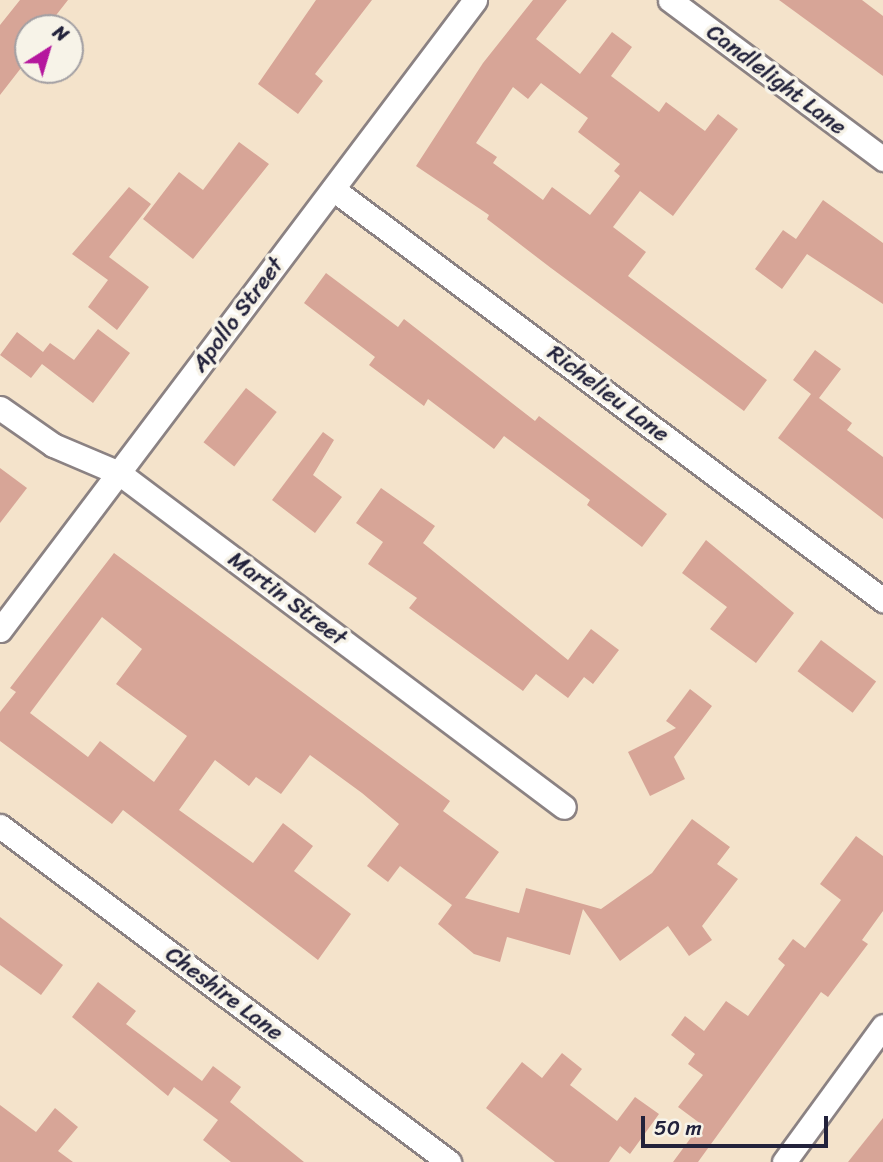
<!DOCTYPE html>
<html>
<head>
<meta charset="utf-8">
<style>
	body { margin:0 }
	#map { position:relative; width:883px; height:1162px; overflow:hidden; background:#f4e3cb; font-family:Sriracha,sans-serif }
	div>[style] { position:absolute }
	.building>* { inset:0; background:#d7a597; transform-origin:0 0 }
	.roads { filter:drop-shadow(2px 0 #8b8283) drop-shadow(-2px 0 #8b8283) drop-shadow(0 2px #8b8283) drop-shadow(0 -2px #8b8283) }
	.street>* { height:23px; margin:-11.5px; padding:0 11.5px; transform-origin:11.5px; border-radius:11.5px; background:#fff }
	span { translate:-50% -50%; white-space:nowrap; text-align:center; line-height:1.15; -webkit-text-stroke:7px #f7f3e8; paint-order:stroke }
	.street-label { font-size:23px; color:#22223b }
	.north { position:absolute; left:14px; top:14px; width:70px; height:70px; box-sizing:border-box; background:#f7f3e8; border:2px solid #a29fa3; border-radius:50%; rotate:37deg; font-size:19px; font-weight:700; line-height:28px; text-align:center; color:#22223b }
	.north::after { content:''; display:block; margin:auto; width:24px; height:32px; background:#b5179e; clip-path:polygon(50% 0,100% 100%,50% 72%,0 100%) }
	.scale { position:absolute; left:641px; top:1116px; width:187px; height:32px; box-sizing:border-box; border:4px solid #22223b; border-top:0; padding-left:9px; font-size:21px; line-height:24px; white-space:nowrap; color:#22223b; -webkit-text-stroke:5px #f7f3e8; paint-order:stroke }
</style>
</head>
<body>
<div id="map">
	<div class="building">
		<div style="clip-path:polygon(20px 0,68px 0,46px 28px,28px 28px,28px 59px,0 95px,0 25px)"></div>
		<div style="clip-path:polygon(316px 0,372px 0,315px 74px,323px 81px,298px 114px,258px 84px)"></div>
		<div style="clip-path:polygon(evenodd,533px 0,567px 0,536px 39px,580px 74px,612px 32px,632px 47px,611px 76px,659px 112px,666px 102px,705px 131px,718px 114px,738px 129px,673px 216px,640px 191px,613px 227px,646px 252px,628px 276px,767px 380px,744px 411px,551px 268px,487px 219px,489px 215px,416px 166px,483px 63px,533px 0,541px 83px,588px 118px,578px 132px,620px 164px,614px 171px,620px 176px,590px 215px,552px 187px,543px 200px,493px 163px,497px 157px,476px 143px,513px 87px,528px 99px,541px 83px)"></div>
		<div style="clip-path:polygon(779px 0,862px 0,883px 16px,883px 76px)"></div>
		<div style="clip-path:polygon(239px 142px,269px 164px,193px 259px,143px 219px,179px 172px,203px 190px)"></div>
		<div style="clip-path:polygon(129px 187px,151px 204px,109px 257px,149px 287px,117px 330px,88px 307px,108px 280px,72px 254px)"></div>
		<div style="clip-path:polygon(823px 200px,883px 243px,883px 304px,807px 254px,782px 289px,755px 269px,783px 230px,796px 239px)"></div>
		<div style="clip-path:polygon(326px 273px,398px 327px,404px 319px,535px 421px,539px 416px,667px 514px,642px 547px,587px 505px,590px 500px,504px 436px,494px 449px,428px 399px,424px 406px,369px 365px,375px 357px,304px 303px)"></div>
		<div style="clip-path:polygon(98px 329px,130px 353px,93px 403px,42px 364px,31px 378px,0 355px,17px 332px,43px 352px,50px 343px,74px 360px)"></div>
		<div style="clip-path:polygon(815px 350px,841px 369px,819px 398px,852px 423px,847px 430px,883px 457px,883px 519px,778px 438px,811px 394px,793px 380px)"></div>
		<div style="left:246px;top:388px;width:39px;height:69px;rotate:38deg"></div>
		<div style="clip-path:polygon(323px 432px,334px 440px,313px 475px,342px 497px,315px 533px,272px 500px)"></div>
		<div style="clip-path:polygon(0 468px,27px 488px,0 523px)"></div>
		<div style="clip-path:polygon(381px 488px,435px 526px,423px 543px,568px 660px,591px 629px,619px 650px,593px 684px,584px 677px,568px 698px,536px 674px,523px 691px,409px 608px,417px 598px,368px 564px,383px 542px,356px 523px)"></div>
		<div style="clip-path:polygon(706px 540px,794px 613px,756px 663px,710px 629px,727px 607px,682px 573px)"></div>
		<div style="clip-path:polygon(evenodd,114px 553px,450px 801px,443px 811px,499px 852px,465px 898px,519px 913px,526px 888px,601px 909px,652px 873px,692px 819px,730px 847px,717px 864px,738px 879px,702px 926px,712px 940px,689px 956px,668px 926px,620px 961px,583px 909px,570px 955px,507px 937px,500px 962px,474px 954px,438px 924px,452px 905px,400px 866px,388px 882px,367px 866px,399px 824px,362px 793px,310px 755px,281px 794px,256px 777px,249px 786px,215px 760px,179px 810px,253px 863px,283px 823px,313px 846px,294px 871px,351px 914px,318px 960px,123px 810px,112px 824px,0 741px,0 712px,16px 692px,10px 688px,114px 553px,102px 617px,142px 649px,116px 684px,187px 736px,154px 782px,100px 741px,88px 757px,30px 713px,102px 617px)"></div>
		<div style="left:821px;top:640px;width:69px;height:39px;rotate:37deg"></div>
		<div style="clip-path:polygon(690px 689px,712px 706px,674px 757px,685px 779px,650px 796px,628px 752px,676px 728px,666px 721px)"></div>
		<div style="clip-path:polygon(856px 836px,883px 856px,883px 911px,862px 940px,868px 944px,828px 997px,821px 992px,698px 1162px,673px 1162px,701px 1124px,678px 1107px,703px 1075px,688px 1064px,695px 1054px,671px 1035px,685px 1016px,704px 1031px,726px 1001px,748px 1016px,785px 965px,778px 959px,793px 939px,805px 948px,841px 900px,820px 884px)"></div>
		<div style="clip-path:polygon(0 917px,63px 965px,41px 995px,0 965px)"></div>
		<div style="clip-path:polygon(98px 982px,136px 1011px,126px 1024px,202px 1081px,213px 1066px,241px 1087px,230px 1102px,304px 1162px,231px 1162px,203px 1140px,218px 1120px,174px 1087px,168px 1096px,72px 1017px)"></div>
		<div style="clip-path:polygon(562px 1053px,582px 1069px,570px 1085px,617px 1121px,635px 1097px,659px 1114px,630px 1154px,620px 1146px,609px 1162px,555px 1162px,486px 1108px,522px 1062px,542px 1078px)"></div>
		<div style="clip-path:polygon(0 1105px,36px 1132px,55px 1108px,78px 1127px,58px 1151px,73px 1162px,0 1162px)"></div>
		<div style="clip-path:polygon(883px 1118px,883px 1162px,848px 1162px)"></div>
	</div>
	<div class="roads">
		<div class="street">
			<div style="left:670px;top:0;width:266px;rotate:36.7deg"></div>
			<div style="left:333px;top:189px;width:687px;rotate:36.77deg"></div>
			<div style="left:0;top:408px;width:65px;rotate:34.9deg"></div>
			<div style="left:53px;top:445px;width:72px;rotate:23deg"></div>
			<div style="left:119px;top:473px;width:556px;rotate:36.89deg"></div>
			<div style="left:0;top:630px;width:789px;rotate:-52.98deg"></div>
			<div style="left:0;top:826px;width:561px;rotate:36.81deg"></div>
			<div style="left:784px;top:1162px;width:168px;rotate:-53.9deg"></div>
		</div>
	</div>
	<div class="street-label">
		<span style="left:776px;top:80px;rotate:37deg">Candlelight Lane</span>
		<span style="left:238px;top:315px;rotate:-53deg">Apollo Street</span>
		<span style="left:608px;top:394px;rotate:37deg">Richelieu Lane</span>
		<span style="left:287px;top:599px;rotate:37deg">Martin Street</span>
		<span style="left:224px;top:994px;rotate:37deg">Cheshire Lane</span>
	</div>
	<div class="north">N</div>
	<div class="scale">50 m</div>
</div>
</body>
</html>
